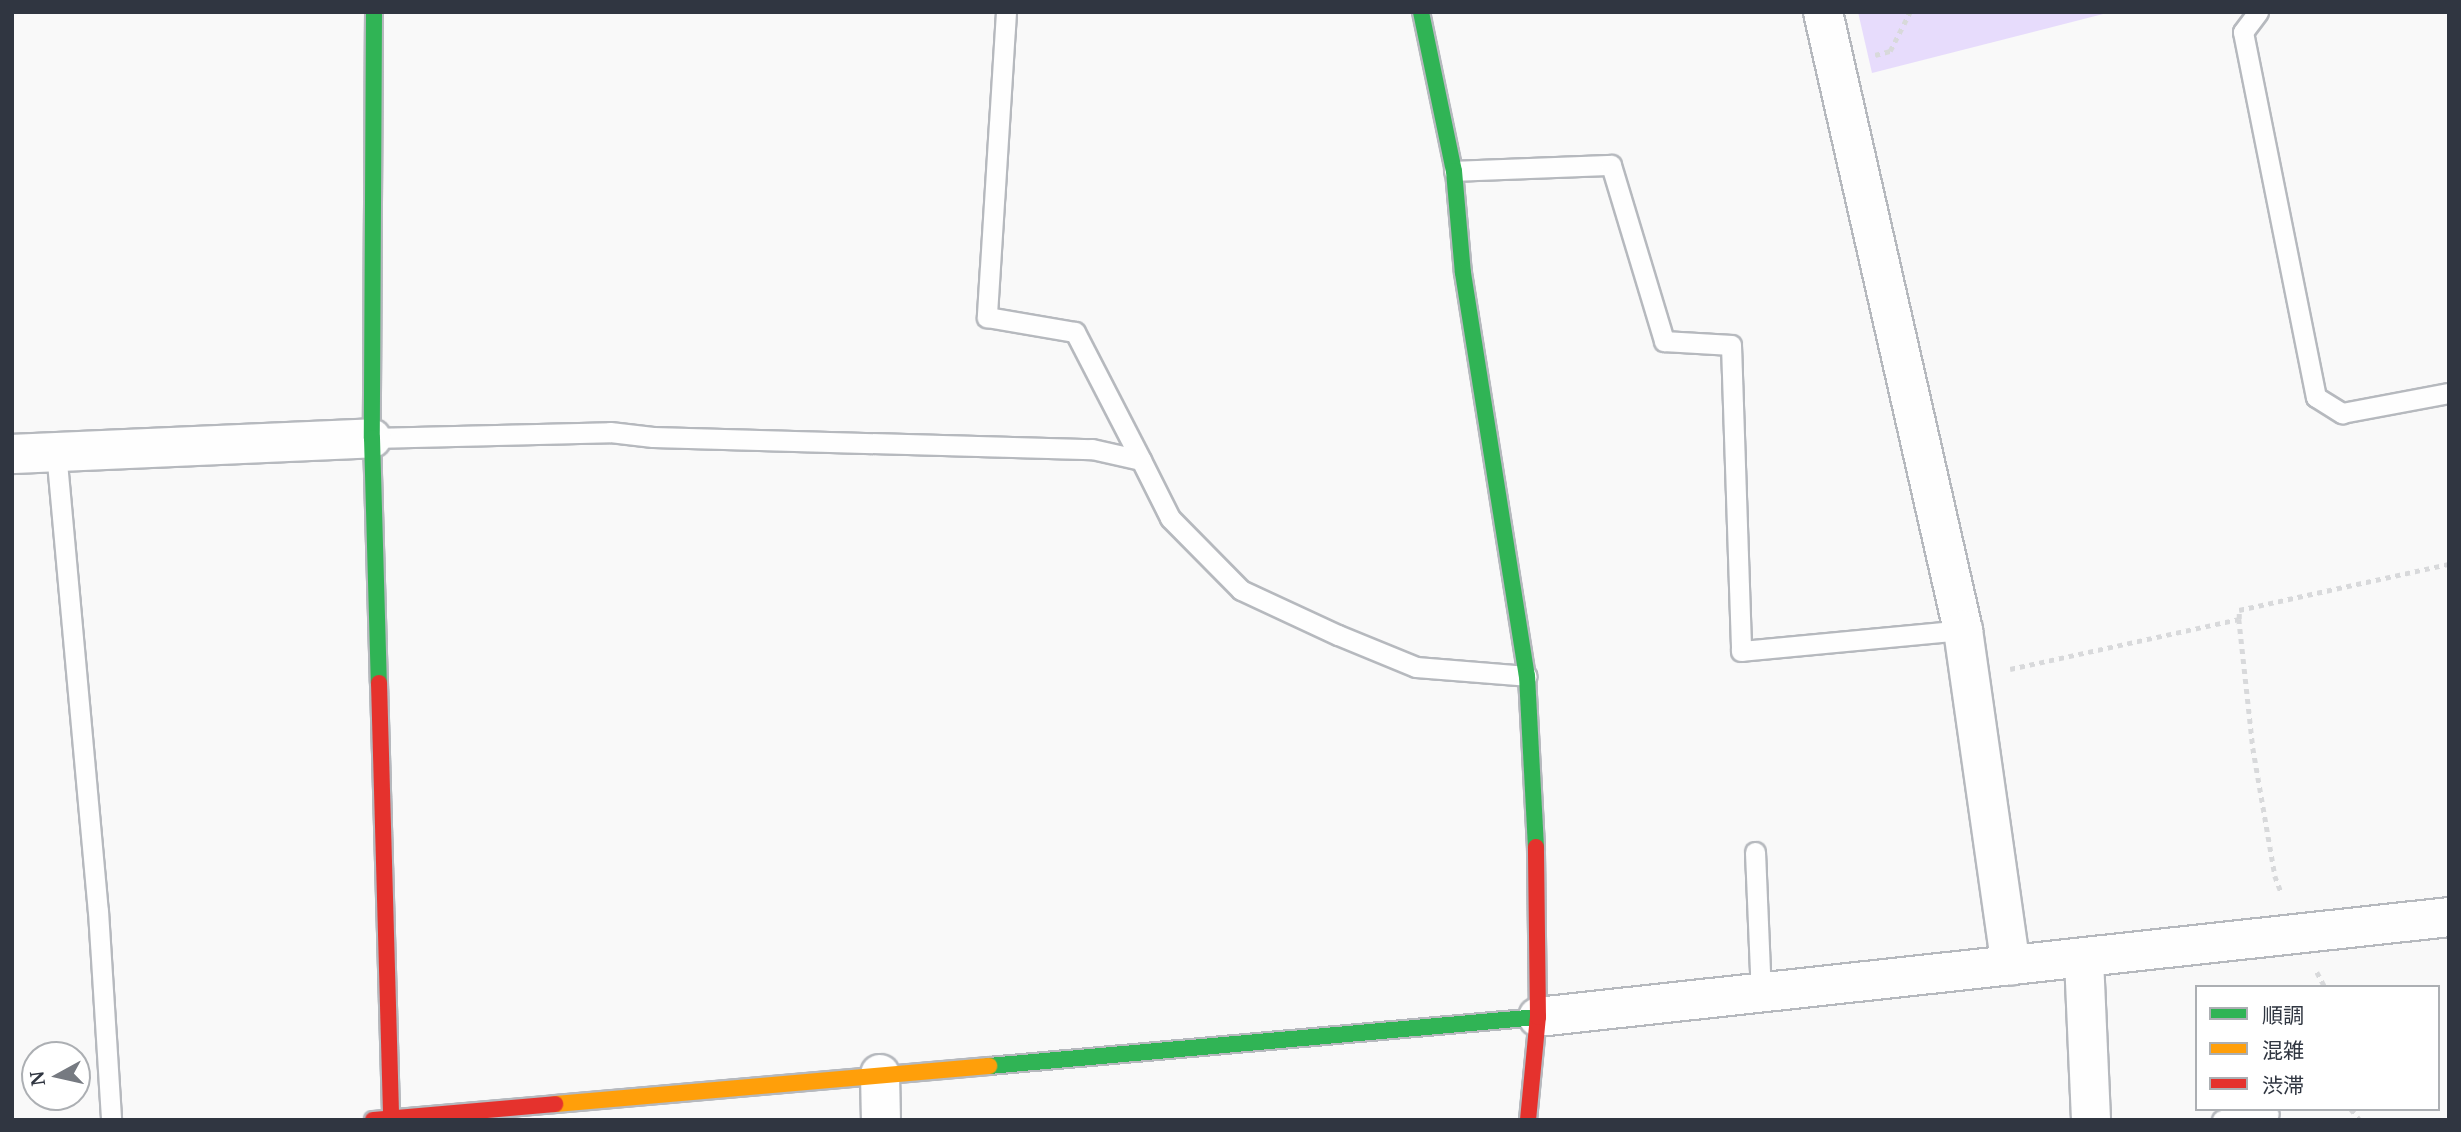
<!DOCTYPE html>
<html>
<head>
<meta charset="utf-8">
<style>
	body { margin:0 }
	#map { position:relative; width:2461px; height:1132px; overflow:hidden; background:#f9f9f9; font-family:"Noto Serif","Noto Sans JP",serif }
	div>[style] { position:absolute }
	.green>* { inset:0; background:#e7dcfc }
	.path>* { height:4.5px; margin-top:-2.25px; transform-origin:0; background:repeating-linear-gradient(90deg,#d8d9db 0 5px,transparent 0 10px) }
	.roads { filter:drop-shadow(2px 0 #b6b9be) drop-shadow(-2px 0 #b6b9be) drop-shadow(0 2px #b6b9be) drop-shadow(0 -2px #b6b9be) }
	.lane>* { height:19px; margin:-9.5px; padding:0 9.5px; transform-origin:9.5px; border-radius:9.5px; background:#fefefe }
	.street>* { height:38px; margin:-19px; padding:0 19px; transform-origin:19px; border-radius:19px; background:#fefefe }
	.fast>* { height:16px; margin:-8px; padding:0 8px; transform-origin:8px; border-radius:8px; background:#30b455 }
	.slow>* { height:16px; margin:-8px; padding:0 8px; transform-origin:8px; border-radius:8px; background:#ff9f0a }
	.jam>* { height:16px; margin:-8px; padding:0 8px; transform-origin:8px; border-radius:8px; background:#e5322d }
	span { translate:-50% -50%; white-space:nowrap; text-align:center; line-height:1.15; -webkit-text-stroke:5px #fff; paint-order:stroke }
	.frame { position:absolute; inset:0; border:14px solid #303641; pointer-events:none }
	.legend { position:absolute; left:2195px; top:985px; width:245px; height:126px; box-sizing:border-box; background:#fff; border:2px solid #acafb3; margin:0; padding:9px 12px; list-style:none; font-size:21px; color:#303641 }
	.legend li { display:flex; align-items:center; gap:14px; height:35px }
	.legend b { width:35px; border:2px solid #acafb3 }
	.north { position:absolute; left:21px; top:1041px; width:70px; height:70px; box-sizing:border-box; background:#fff; border:2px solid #acafb3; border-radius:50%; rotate:262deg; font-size:19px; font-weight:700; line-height:28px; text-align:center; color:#303641 }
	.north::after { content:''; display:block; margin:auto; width:24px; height:32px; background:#767a81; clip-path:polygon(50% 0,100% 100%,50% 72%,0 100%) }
</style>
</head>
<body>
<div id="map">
	<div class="green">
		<div style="clip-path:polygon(1858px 12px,2111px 12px,1872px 73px)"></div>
	</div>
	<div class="path">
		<div style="left:1875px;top:55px;width:16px;rotate:-15deg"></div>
		<div style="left:1890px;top:51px;width:44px;rotate:-62.9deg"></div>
		<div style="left:2239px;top:619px;width:130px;rotate:83.8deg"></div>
		<div style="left:2253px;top:748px;width:130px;rotate:80.2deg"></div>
		<div style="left:2275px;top:876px;width:19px;rotate:69deg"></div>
		<div style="left:2010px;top:669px;width:234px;rotate:-12.3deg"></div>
		<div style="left:2239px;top:619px;width:9px;rotate:-90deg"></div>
		<div style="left:2239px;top:610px;width:215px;rotate:-12.4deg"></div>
		<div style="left:2317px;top:972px;width:17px;rotate:62deg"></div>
		<div style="left:2351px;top:1109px;width:14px;rotate:51deg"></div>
	</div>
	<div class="roads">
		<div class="lane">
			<div style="left:1006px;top:12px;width:306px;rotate:93.6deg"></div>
			<div style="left:987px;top:317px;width:89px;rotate:9.7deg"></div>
			<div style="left:1075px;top:332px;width:144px;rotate:62.7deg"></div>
			<div style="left:2258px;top:12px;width:25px;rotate:127deg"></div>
			<div style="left:2243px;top:32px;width:372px;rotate:78.7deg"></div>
			<div style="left:2316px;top:397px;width:31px;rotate:32deg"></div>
			<div style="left:2342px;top:413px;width:109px;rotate:-10.6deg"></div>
			<div style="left:1454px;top:171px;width:157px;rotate:-2.2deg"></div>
			<div style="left:1611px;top:165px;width:184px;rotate:73.2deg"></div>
			<div style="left:1664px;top:341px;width:67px;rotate:3.4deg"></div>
			<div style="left:1731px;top:345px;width:306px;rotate:88.1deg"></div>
			<div style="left:1741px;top:651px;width:223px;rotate:-5.4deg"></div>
			<div style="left:372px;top:438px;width:238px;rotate:-1.4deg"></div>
			<div style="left:610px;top:432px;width:43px;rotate:6.6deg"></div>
			<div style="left:653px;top:437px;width:439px;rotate:1.6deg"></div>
			<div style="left:1092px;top:449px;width:50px;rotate:12.7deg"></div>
			<div style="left:1141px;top:460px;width:65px;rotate:63.4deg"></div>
			<div style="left:1170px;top:518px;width:101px;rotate:45.4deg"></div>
			<div style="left:1241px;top:590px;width:107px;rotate:24.9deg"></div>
			<div style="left:1338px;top:635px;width:84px;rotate:22.3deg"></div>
			<div style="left:1416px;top:667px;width:111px;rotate:4.6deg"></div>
			<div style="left:56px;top:451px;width:462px;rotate:84.8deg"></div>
			<div style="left:98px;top:911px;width:209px;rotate:86.4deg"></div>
			<div style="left:1755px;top:852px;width:141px;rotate:87.6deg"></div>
			<div style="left:2222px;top:1120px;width:47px;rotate:-7.3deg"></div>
		</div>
		<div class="street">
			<div style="left:1823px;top:12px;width:634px;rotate:77.24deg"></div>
			<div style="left:1963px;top:630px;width:339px;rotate:81.9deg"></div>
			<div style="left:12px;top:454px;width:360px;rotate:-2.5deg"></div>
			<div style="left:2084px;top:959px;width:161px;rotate:87.5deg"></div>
			<div style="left:1538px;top:1017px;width:916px;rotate:-6.26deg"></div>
			<div style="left:880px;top:1074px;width:46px;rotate:88.8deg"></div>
		</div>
		<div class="fast">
			<div style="left:374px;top:12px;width:426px;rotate:90.3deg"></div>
			<div style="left:372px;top:438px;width:245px;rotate:88.4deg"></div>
			<div style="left:1421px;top:12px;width:162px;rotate:78.3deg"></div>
			<div style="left:1454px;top:171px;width:102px;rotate:85deg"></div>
			<div style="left:1463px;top:273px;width:408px;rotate:81deg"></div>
			<div style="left:1527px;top:676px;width:171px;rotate:87deg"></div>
			<div style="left:989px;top:1066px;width:551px;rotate:-5.1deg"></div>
		</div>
		<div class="slow">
			<div style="left:555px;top:1104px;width:436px;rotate:-5deg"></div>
		</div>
		<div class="jam">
			<div style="left:379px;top:683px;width:437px;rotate:88.4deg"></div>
			<div style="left:373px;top:1120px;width:183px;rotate:-5deg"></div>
			<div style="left:1528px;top:1120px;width:103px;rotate:-84.5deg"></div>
			<div style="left:1538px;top:1017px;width:170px;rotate:-90.7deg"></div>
		</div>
	</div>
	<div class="frame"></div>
	<ul class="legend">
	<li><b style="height:9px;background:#30b455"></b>順調</li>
	<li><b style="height:9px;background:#ff9f0a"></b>混雑</li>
	<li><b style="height:9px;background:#e5322d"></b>渋滞</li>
	</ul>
	<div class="north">N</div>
</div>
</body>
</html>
